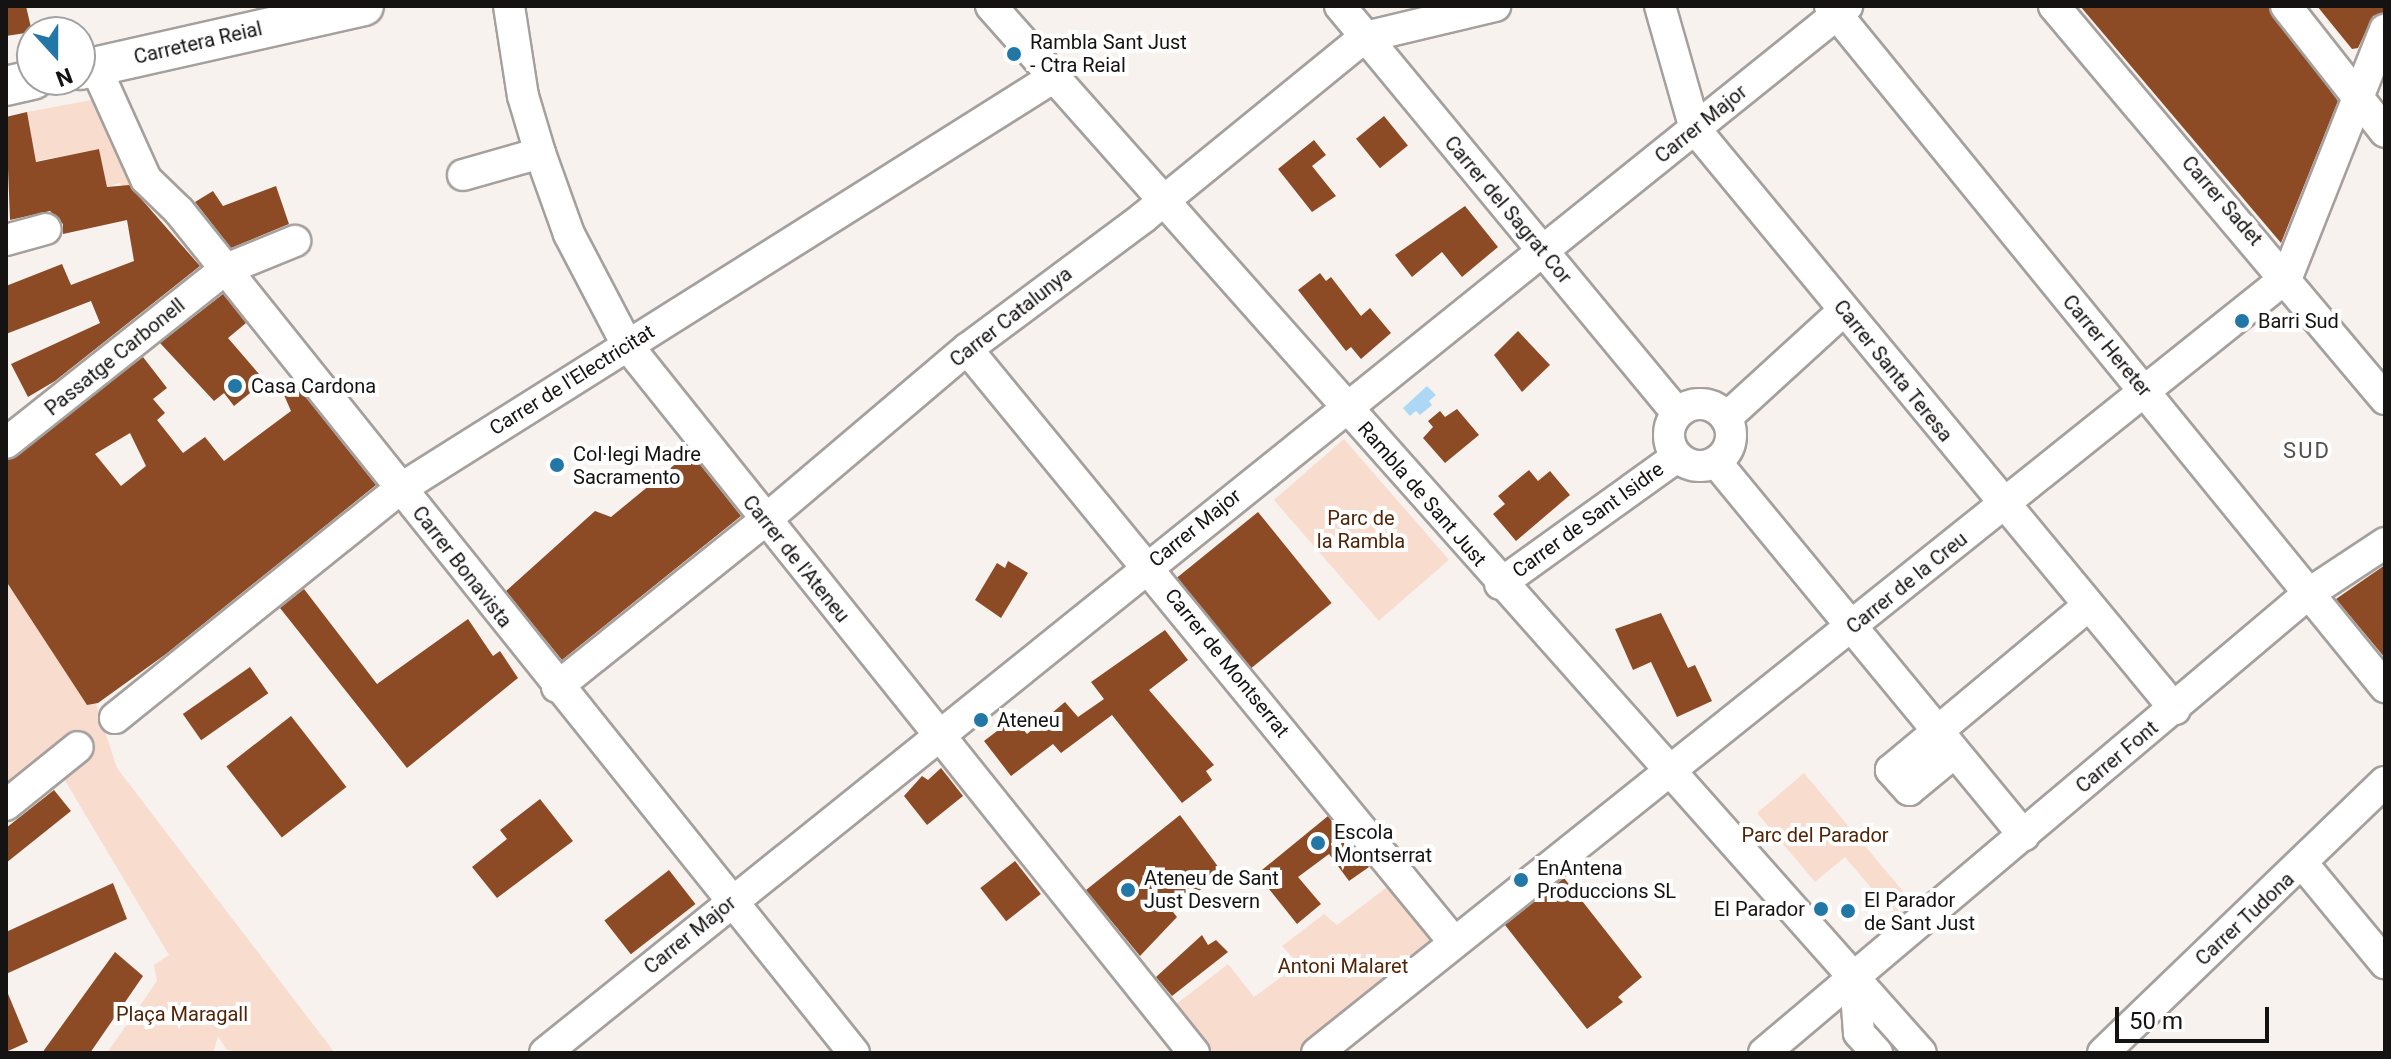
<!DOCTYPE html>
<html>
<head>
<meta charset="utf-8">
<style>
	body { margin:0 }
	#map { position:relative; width:2391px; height:1059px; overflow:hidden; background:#f8f2ef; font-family:Roboto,sans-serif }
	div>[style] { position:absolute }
	.green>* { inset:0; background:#f8dcce; transform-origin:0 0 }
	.water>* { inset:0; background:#acd7f5 }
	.building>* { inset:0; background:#8c4b25; transform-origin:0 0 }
	.roads { filter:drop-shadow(2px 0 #a5a09d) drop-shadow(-2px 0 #a5a09d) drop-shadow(0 2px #a5a09d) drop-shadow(0 -2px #a5a09d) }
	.minor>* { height:30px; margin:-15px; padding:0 15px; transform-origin:15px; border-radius:15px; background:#fff }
	.minor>.ring { margin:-15px; padding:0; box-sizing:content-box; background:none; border:30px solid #fff; border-radius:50% }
	.major>* { height:38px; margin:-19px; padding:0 19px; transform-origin:19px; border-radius:19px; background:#fff }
	.dots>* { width:22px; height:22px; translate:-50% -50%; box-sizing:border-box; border:4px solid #fff; border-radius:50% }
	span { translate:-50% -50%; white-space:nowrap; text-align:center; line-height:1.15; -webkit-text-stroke:8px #fff; paint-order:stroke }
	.poi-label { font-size:20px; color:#151312 }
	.left { translate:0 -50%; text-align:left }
	.right { translate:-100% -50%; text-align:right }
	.street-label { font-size:20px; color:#151312 }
	.park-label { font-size:20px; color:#522406 }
	.neighbourhood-label { font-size:22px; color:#544f4d; letter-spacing:2px }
	.frame { position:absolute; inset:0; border:8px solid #151312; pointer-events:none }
	.north { position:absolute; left:16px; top:16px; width:80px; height:80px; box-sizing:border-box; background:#fff; border:2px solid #a1a1a0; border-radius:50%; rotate:159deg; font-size:22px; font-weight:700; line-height:32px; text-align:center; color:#151312 }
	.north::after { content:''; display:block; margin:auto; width:28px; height:36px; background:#2277a7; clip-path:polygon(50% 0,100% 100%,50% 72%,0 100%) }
	.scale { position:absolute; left:2115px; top:1007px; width:154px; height:36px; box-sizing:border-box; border:4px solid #151312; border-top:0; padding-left:10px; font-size:24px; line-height:28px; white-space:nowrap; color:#151312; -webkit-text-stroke:6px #fff; paint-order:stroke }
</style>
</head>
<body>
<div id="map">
	<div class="green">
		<div style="clip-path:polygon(102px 98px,137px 183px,122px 187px,120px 183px,107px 187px,99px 149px,36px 161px,27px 112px)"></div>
		<div style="left:1344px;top:439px;width:160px;height:93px;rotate:49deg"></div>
		<div style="clip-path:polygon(6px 571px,96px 704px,117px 768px,335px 1053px,239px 1053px,226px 1049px,218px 1036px,213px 1053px,107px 1053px,157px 981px,154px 965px,169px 955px,51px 757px,6px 786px)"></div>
		<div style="clip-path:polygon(1804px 773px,1917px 908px,1900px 922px,1845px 857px,1815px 882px,1757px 813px)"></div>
		<div style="clip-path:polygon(1391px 884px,1442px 940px,1300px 1053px,1214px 1053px,1175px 1005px,1228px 964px,1254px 997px,1299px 964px,1282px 946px,1324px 914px,1337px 925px)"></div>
	</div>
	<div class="water">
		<div style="clip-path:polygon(1427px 386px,1436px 395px,1429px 401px,1432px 405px,1420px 415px,1416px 411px,1410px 416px,1403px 408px)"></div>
	</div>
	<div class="building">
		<div style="clip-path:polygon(6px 6px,26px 6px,32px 32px,6px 36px)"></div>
		<div style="clip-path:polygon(2080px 6px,2268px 6px,2338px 101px,2281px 243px)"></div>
		<div style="clip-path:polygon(2317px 6px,2385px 6px,2385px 12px,2373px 16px,2358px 48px,2352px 49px)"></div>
		<div style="clip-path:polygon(27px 112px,36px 162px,99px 149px,107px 187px,129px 185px,200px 266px,55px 381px,28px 397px,11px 364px,100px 323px,91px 301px,6px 334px,6px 286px,62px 264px,71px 285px,134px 261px,127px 220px,63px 234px,63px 224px,50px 211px,10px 220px,6px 117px)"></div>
		<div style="left:1384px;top:116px;width:38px;height:36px;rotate:51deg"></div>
		<div style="clip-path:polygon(1314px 140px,1326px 155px,1312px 166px,1336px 196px,1312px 212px,1278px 169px)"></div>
		<div style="clip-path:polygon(276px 186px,289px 224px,231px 248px,195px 202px,213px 191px,223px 206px)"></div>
		<div style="clip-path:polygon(1465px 206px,1498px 247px,1462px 277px,1442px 252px,1412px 277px,1395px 255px)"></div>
		<div style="clip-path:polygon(1320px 273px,1326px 281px,1331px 277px,1361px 316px,1370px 308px,1391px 333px,1361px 359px,1351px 347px,1346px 351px,1298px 290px)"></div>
		<div style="clip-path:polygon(223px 294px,246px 323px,228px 338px,265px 381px,234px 406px,224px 393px,214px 401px,160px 343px)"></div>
		<div style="clip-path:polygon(1518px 331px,1550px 365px,1522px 392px,1494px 355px)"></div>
		<div style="clip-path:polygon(evenodd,143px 357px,167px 388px,153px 399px,165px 413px,157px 420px,183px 453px,205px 437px,224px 461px,291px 411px,284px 395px,296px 385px,376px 485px,166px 654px,98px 703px,87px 705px,6px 581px,6px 461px,143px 357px,130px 433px,146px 466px,121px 486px,95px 454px,130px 433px)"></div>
		<div style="clip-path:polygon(1457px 409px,1479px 435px,1445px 463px,1423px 438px,1433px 427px,1428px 421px,1440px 411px,1445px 417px)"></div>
		<div style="clip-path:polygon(690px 452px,741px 516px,562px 660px,506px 591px,595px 511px,611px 517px)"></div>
		<div style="clip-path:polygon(1529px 470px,1538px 481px,1550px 471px,1570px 495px,1516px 541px,1493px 514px,1505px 504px,1498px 496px)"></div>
		<div style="left:1258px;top:512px;width:117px;height:104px;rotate:51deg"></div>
		<div style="clip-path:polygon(1008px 561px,1028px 573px,1001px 618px,975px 600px,997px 563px,1005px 568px)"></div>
		<div style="clip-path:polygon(2385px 565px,2385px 658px,2336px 599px)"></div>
		<div style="clip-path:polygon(304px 589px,377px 684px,468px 619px,493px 656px,500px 651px,518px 678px,407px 768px,280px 608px)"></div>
		<div style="clip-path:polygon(1661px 613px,1688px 668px,1695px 665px,1712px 701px,1677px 717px,1651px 662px,1633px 670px,1615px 629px)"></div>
		<div style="clip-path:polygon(1165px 630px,1188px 660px,1149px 690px,1214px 765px,1206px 771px,1212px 780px,1182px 803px,1112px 715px,1061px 753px,1053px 744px,1011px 776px,984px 741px,1014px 718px,1027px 734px,1065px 702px,1078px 717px,1104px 699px,1091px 682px)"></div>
		<div style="left:250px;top:667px;width:32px;height:82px;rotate:55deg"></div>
		<div style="left:291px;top:716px;width:90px;height:82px;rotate:52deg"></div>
		<div style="clip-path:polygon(941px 768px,963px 796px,927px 825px,904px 796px,922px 776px,928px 780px)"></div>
		<div style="clip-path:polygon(54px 790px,71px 811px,6px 863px,6px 828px)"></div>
		<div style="clip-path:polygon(540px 799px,573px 841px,497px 898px,472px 867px,507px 839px,500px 830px)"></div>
		<div style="clip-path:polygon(1180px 815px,1222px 872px,1173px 912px,1177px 917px,1140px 956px,1086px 890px)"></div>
		<div style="clip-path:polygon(1328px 816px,1369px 867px,1349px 881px,1329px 854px,1298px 877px,1321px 904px,1297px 924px,1257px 874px)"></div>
		<div style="left:1015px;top:861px;width:42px;height:44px;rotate:52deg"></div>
		<div style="left:669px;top:870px;width:43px;height:82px;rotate:52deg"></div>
		<div style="clip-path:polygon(1564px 878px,1642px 977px,1618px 997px,1623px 1002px,1587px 1029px,1505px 925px)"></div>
		<div style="clip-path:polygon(113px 883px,127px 919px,6px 974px,6px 932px)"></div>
		<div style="clip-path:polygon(1202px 935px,1208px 945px,1216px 940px,1228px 952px,1172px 996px,1156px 977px)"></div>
		<div style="clip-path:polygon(115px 952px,143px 976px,90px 1053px,42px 1053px)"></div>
		<div style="clip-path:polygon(6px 989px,28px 1042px,6px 1052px)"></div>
	</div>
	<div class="roads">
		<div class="minor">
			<div style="left:509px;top:6px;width:91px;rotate:81.2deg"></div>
			<div style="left:523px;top:96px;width:59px;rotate:73.4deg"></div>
			<div style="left:540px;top:153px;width:86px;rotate:70.3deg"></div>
			<div style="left:569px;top:234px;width:125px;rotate:62.4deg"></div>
			<div style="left:627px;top:345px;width:907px;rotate:51.31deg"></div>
			<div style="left:991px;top:6px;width:1400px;rotate:48.39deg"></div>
			<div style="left:1340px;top:6px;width:528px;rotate:50.37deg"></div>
			<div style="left:1660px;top:6px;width:128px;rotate:74.1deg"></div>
			<div style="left:1695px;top:129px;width:753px;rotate:50.39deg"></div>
			<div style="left:1830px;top:6px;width:879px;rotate:50.82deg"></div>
			<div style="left:2054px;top:6px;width:514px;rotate:49.89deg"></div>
			<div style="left:2286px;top:6px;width:160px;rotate:51.8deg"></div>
			<div style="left:95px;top:66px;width:124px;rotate:65.7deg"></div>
			<div style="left:146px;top:179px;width:46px;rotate:44.1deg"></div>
			<div style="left:179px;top:211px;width:1079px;rotate:51.28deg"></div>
			<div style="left:463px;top:175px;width:80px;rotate:-15.9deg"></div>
			<div style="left:6px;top:240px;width:41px;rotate:-15.4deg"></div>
			<div style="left:967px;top:349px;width:767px;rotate:50.61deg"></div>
			<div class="ring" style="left:1669px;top:404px;width:32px;height:32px"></div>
			<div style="left:1726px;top:418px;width:159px;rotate:-42.4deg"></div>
			<div style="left:6px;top:443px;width:278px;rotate:-38.4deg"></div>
			<div style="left:224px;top:270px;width:77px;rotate:-22.2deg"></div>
			<div style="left:1716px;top:462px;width:484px;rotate:50.5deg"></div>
			<div style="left:1500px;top:584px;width:218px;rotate:-35.7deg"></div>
			<div style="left:557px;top:687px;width:265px;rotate:-38.7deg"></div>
			<div style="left:764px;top:521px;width:266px;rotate:-40.3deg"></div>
			<div style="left:967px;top:349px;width:221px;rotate:-36.7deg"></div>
			<div style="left:1144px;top:217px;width:285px;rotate:-39.2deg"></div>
			<div style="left:1365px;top:37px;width:134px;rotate:-13.4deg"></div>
			<div style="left:115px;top:718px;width:366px;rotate:-38.8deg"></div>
			<div style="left:400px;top:489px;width:773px;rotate:-32.21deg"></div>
			<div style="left:1954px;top:753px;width:58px;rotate:140.6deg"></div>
			<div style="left:1909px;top:790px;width:27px;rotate:-132deg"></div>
			<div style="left:1891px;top:770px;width:256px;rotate:-39.8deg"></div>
			<div style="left:6px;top:805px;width:92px;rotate:-38.9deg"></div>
			<div style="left:2303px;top:864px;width:129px;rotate:50.4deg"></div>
			<div style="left:1855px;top:980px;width:53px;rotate:85.7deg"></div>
			<div style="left:1859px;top:1033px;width:27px;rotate:48deg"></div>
			<div style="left:545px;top:1053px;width:1671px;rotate:-38.8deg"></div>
			<div style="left:1317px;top:1053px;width:1242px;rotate:-38.66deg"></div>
			<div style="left:2287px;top:277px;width:266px;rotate:-68.4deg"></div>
			<div style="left:1764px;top:1053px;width:712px;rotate:-40.16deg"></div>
			<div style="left:2308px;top:594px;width:92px;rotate:-33.5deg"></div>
			<div style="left:2103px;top:1053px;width:391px;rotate:-43.9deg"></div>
		</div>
		<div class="major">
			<div style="left:80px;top:70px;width:291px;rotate:-12.7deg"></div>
			<div style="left:6px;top:86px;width:28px;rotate:-13deg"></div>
		</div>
	</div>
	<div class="dots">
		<div style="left:1014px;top:54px;background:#2277a7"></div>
		<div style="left:2242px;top:321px;background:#2277a7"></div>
		<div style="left:235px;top:386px;background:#2277a7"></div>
		<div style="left:557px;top:465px;background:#2277a7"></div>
		<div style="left:981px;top:720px;background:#2277a7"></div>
		<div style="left:1318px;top:843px;background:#2277a7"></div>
		<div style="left:1521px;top:880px;background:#2277a7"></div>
		<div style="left:1128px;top:890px;background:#2277a7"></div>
		<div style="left:1821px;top:909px;background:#2277a7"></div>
		<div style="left:1848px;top:911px;background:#2277a7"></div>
	</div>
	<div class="poi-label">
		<span class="left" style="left:1030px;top:54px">Rambla Sant Just<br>- Ctra Reial</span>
		<span class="left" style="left:2258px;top:321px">Barri Sud</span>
		<span class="left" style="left:251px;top:386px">Casa Cardona</span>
		<span class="left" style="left:573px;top:466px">Col·legi Madre<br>Sacramento</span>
		<span class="left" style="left:997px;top:720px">Ateneu</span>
		<span class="left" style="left:1334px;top:844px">Escola<br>Montserrat</span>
		<span class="left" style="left:1537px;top:880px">EnAntena<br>Produccions SL</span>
		<span class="left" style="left:1144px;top:890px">Ateneu de Sant<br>Just Desvern</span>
		<span class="left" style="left:1864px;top:912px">El Parador<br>de Sant Just</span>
		<span class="right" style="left:1805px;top:909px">El Parador</span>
	</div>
	<div class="street-label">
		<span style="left:198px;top:43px;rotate:-13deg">Carretera Reial</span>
		<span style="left:1701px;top:124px;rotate:-39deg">Carrer Major</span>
		<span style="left:2222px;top:201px;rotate:49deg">Carrer Sadet</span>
		<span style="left:1508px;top:210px;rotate:50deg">Carrer del Sagrat Cor</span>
		<span style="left:1011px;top:317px;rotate:-38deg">Carrer Catalunya</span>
		<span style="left:2107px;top:346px;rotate:50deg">Carrer Hereter</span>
		<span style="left:115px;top:357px;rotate:-39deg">Passatge Carbonell</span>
		<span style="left:1893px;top:371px;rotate:51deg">Carrer Santa Teresa</span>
		<span style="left:572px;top:380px;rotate:-32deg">Carrer de l'Electricitat</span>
		<span style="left:1422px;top:494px;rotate:49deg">Rambla de Sant Just</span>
		<span style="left:1588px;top:520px;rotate:-36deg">Carrer de Sant Isidre</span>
		<span style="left:1195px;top:528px;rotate:-39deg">Carrer Major</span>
		<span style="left:796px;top:559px;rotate:51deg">Carrer de l'Ateneu</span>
		<span style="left:462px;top:567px;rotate:52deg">Carrer Bonavista</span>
		<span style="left:1907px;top:583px;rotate:-39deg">Carrer de la Creu</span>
		<span style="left:1227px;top:663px;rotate:51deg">Carrer de Montserrat</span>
		<span style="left:2117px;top:757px;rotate:-40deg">Carrer Font</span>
		<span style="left:2245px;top:919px;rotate:-43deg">Carrer Tudona</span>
		<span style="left:690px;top:935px;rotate:-39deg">Carrer Major</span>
	</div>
	<div class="park-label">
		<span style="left:1361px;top:530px">Parc de<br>la Rambla</span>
		<span style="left:1815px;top:835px">Parc del Parador</span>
		<span style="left:1343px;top:966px">Antoni Malaret</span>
		<span style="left:182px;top:1014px">Plaça Maragall</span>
	</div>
	<div class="neighbourhood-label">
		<span style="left:2307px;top:451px">SUD</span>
	</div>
	<div class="frame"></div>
	<div class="north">N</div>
	<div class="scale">50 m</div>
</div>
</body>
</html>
